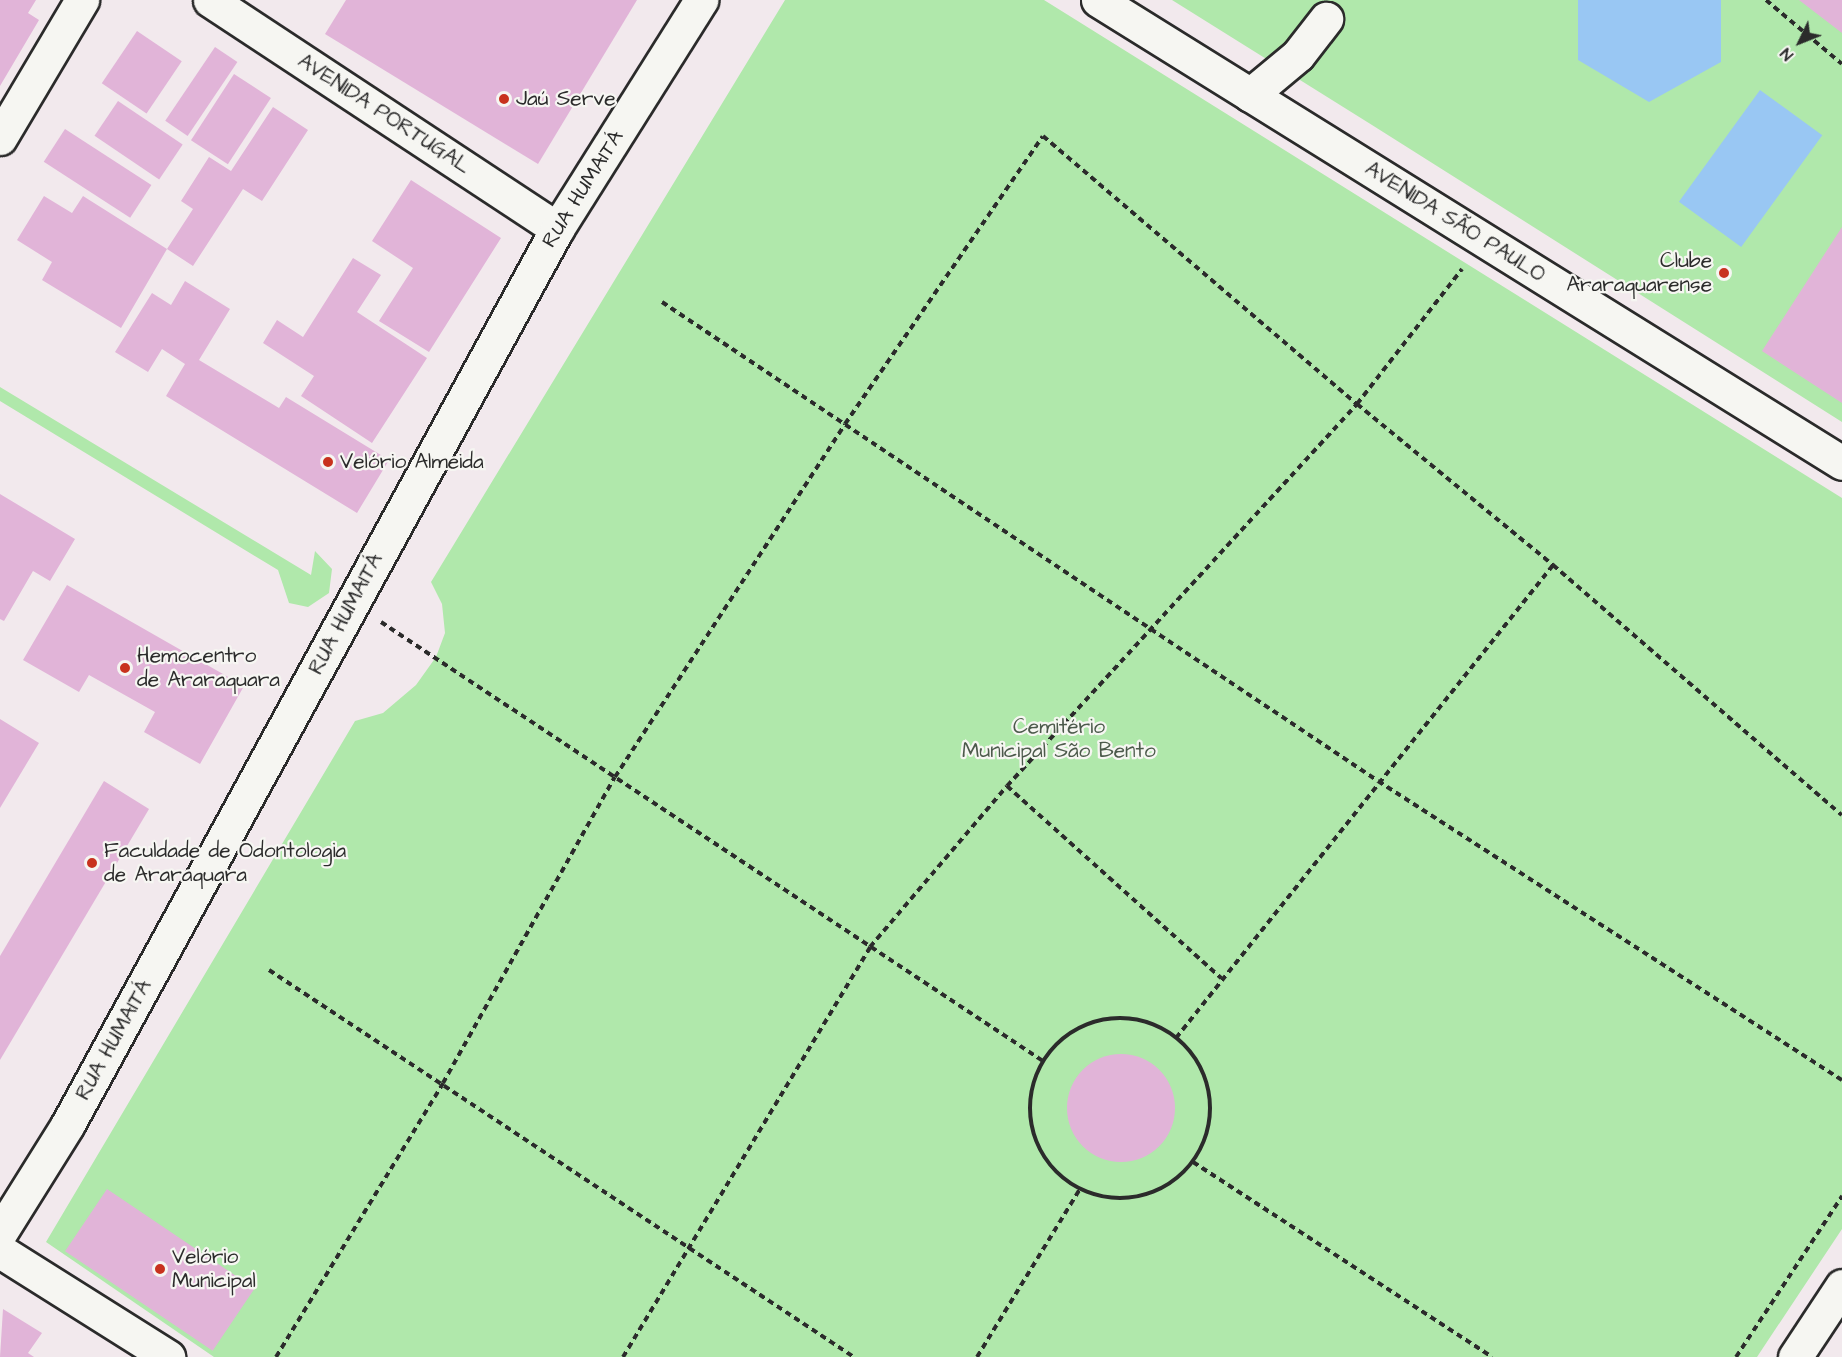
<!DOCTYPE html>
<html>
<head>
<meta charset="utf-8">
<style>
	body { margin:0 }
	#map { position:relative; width:1842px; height:1357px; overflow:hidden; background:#f2e9ed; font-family:"Architects Daughter",sans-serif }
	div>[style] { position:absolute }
	.green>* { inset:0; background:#b0e8ab }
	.water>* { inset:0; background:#99c7f3; transform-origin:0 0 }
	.building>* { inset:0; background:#e1b4d8; transform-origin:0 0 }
	.round { border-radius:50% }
	.path>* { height:4px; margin-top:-2px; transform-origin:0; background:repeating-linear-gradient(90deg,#2b2b2b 0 6px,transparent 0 10.5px) }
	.path>.ring { margin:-2px; padding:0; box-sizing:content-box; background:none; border:4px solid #2b2b2b; border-radius:50% }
	.roads { filter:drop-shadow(2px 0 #2b2b2b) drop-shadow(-2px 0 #2b2b2b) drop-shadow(0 2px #2b2b2b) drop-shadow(0 -2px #2b2b2b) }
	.minor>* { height:33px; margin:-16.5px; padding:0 16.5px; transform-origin:16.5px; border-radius:16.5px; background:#f6f6f2 }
	.dots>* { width:16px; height:16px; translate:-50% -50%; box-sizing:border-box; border:3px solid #f6f6f2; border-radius:50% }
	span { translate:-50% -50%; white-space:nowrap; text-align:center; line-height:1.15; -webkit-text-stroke:4.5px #f6f6f2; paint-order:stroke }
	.poi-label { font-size:21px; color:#2b2b2b }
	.left { translate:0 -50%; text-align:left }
	.right { translate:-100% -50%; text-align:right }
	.street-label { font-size:21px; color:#2b2b2b }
	.park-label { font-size:21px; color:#4c5a4b }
	.north { position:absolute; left:1770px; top:12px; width:60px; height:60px; -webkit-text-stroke:4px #f6f6f2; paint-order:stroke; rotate:227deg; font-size:16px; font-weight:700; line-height:24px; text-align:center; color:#2b2b2b }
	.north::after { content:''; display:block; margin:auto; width:21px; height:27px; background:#2b2b2b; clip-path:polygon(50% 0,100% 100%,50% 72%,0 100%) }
</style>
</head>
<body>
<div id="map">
	<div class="green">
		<div style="clip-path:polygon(785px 0,1044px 0,1842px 498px,1842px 1229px,1757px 1357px,214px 1357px,46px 1242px,355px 721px,383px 713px,416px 685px,436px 657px,445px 633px,442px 604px,431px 582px)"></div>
		<div style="clip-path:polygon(1172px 0,1842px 0,1842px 422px,1372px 125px)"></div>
		<div style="clip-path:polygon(0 387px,311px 575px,315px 551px,332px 569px,329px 593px,308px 607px,289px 603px,278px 570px,0 401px)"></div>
	</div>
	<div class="water">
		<div style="clip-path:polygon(1578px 0,1721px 0,1721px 62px,1649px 102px,1578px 60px)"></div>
		<div style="left:1760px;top:90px;width:77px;height:138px;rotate:36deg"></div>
	</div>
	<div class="building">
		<div style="clip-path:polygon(0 0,36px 0,28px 13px,39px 20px,0 86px)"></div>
		<div style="clip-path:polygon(346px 0,637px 0,538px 164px,325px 34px)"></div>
		<div style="clip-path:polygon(1799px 0,1842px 0,1842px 33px)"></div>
		<div style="left:137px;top:31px;width:54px;height:63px;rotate:34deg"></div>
		<div style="left:215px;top:47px;width:27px;height:89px;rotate:34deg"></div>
		<div style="left:234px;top:74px;width:44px;height:79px;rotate:33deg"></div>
		<div style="left:118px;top:101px;width:78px;height:42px;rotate:34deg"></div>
		<div style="clip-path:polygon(273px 107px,308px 130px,262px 201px,243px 189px,193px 266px,167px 249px,193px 209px,181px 201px,209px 157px,231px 171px)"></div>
		<div style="left:65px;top:129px;width:103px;height:39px;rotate:33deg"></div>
		<div style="clip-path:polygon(411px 180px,501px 238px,429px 352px,379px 321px,413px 268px,372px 241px)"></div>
		<div style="clip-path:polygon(44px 196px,72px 213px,83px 196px,167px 249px,121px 328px,42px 280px,52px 262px,17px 240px)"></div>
		<div style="clip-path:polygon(1842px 227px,1842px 403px,1762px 351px)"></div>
		<div style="clip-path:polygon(353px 258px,381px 275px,357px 312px,427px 358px,372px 443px,301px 396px,314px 376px,263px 343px,277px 320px,303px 337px)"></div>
		<div style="clip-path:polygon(185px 281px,230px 309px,199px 360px,279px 408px,286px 397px,389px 460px,357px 513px,166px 396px,185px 364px,162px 349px,148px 372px,115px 352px,152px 293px,171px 305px)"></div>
		<div style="clip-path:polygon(0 494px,75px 539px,50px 581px,33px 571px,4px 621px,0 619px)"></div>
		<div style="clip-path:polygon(67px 585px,244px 686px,200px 764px,144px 732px,155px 712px,89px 675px,79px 692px,23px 660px)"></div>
		<div style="clip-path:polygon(0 719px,39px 743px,0 808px)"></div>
		<div style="clip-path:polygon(104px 781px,149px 809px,0 1060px,0 956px)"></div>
		<div class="round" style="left:1067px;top:1054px;width:108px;height:108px"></div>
		<div style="left:107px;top:1189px;width:178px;height:75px;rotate:34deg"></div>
		<div style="clip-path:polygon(3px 1309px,42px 1333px,28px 1353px,34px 1357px,0 1357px)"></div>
	</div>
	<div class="path">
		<div style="left:1766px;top:0;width:99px;rotate:40.1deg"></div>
		<div style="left:662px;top:302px;width:861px;rotate:33.78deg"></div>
		<div style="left:1378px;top:781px;width:552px;rotate:32.8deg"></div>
		<div style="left:381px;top:622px;width:794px;rotate:33.55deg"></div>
		<div style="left:1007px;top:786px;width:288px;rotate:41.9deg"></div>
		<div style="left:269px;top:970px;width:701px;rotate:33.49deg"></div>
		<div class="ring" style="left:1030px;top:1018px;width:176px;height:176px"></div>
		<div style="left:1176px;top:1038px;width:605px;rotate:-51.44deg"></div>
		<div style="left:1193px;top:1162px;width:357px;rotate:33.1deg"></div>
		<div style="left:276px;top:1357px;width:321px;rotate:-58.6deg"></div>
		<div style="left:443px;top:1083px;width:351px;rotate:-60.7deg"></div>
		<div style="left:615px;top:777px;width:421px;rotate:-56.9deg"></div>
		<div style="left:845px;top:424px;width:349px;rotate:-55.5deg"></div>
		<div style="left:1043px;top:136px;width:413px;rotate:40.5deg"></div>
		<div style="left:1357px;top:404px;width:254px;rotate:39.4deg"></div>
		<div style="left:1553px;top:565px;width:382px;rotate:40.9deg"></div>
		<div style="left:623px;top:1357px;width:479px;rotate:-58.9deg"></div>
		<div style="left:870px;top:947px;width:211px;rotate:-49.6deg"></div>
		<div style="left:1007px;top:786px;width:518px;rotate:-47.5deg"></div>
		<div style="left:1357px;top:404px;width:171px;rotate:-52.1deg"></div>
		<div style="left:977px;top:1357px;width:197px;rotate:-58.5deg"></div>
		<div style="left:1736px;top:1357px;width:193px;rotate:-56.6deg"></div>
	</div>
	<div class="roads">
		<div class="minor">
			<div style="left:210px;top:0;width:416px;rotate:33.4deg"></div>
			<div style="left:1098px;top:0;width:876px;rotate:31.89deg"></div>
			<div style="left:1250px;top:95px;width:62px;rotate:-39.8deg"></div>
			<div style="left:1298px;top:55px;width:46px;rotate:-52.1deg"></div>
			<div style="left:0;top:138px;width:161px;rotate:-59.3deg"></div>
			<div style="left:0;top:1233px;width:128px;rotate:-58deg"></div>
			<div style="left:68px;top:1124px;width:1020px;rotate:-61.35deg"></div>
			<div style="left:557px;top:229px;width:271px;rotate:-57.8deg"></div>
			<div style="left:0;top:1251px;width:199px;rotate:32.2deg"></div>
			<div style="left:1795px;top:1357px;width:85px;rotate:-56.5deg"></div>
		</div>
	</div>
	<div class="dots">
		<div style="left:504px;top:99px;background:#c8321e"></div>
		<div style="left:1724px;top:273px;background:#c8321e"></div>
		<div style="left:328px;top:462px;background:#c8321e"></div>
		<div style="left:125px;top:668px;background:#c8321e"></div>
		<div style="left:92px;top:863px;background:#c8321e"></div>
		<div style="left:160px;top:1269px;background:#c8321e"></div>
	</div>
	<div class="poi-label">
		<span class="left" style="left:516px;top:99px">Jaú Serve</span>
		<span class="right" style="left:1712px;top:273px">Clube<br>Araraquarense</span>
		<span class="left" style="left:340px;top:462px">Velório Almeida</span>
		<span class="left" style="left:137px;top:668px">Hemocentro<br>de Araraquara</span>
		<span class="left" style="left:104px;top:863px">Faculdade de Odontologia<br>de Araraquara</span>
		<span class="left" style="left:172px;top:1269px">Velório<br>Municipal</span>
	</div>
	<div class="street-label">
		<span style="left:384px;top:114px;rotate:33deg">AVENIDA PORTUGAL</span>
		<span style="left:583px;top:189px;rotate:-58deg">RUA HUMAITÁ</span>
		<span style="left:1455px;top:222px;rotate:32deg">AVENIDA SÃO PAULO</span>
		<span style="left:346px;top:614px;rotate:-62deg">RUA HUMAITÁ</span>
		<span style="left:114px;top:1040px;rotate:-61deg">RUA HUMAITÁ</span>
	</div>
	<div class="park-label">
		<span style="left:1059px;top:739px">Cemitério<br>Municipal São Bento</span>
	</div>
	<div class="north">N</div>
</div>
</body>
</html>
